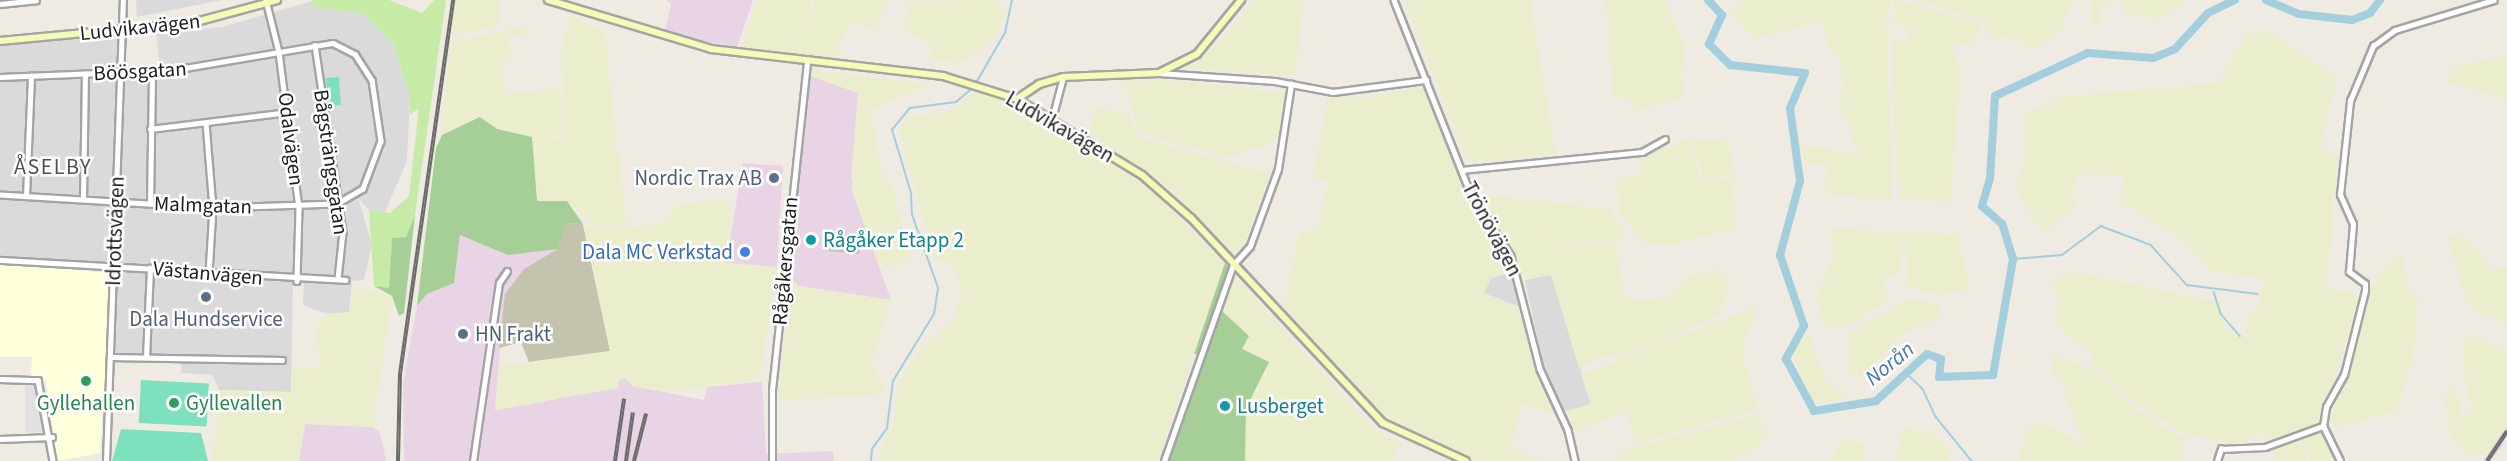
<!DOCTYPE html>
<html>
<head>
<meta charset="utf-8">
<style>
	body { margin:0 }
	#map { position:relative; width:2507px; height:461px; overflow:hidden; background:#efebe3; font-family:"Source Sans 3",sans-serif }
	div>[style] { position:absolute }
	.residential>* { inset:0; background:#dbdada }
	.industrial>* { inset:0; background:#e8d4e4 }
	.education>* { inset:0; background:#feffdb }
	.construction>* { inset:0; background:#c3c3ae; transform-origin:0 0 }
	.farmland>* { inset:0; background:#ebeecd }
	.grass>* { inset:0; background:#c6eba7 }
	.forest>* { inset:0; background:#a5cf96 }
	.pitch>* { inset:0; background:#7ee1be; transform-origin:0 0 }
	.parking>* { inset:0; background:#e1e1e1 }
	.stream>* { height:1.5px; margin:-0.75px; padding:0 0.75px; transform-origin:0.75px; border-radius:0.75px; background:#a2cede }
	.river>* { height:8px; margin:-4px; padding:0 4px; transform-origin:4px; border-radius:4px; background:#a2cede }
	.roads { filter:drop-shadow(2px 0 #a4a4a4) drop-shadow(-2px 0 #a4a4a4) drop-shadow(0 2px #a4a4a4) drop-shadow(0 -2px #a4a4a4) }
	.street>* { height:4.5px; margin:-2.25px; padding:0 2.25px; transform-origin:2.25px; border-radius:2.25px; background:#fff }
	.secondary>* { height:6px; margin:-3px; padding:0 3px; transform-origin:3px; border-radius:3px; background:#f5fbb4 }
	.rail>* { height:4px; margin-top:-2px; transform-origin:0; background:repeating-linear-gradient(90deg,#fff 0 4.5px,#6b6b6b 0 9px); box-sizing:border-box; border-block:2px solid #6b6b6b }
	.dots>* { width:16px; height:16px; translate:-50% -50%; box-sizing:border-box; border:3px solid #fff; border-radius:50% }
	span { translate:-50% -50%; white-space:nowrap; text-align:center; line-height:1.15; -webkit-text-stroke:5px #fff; paint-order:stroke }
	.street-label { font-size:21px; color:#1d1d1d }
	.service-label { font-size:21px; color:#4e5e75 }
	.right { translate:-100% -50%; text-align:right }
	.left { translate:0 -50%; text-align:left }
	.culture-label { font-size:21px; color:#0d838f }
	.shop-label { font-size:21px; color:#366cbe }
	.leisure-label { font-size:21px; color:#27864d }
	.neighbourhood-label { font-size:22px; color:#505050; letter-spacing:1.5px }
	.water-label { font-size:22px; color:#4777af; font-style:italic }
</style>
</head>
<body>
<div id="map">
	<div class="residential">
		<div style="clip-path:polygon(136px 0,222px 0,137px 17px)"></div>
		<div style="clip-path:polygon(313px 1px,313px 7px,363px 14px,394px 45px,410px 98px,407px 161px,385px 212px,369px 210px,358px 198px,372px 244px,364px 280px,352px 281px,349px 312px,326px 314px,303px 305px,304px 281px,293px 281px,291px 392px,219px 390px,213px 375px,181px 373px,181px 356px,113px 354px,114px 266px,0 260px,0 41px,123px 29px,121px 73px,160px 67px,156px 33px,222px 27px)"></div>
		<div style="clip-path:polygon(1515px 271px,1524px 309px,1484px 293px,1491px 278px)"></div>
		<div style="clip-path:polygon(1551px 274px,1591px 404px,1567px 411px,1562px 411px,1544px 368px,1525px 280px)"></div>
	</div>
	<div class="industrial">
		<div style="clip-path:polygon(666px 0,753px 0,737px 47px,664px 35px,671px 4px)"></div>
		<div style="clip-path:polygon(811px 76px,858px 93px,852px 190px,891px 300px,799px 286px,791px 279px,795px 190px)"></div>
		<div style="clip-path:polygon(743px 163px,783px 166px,777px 267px,726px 263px)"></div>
		<div style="clip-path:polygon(567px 223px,583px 224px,529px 362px,521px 342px,500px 348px,495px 410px,617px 388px,619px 380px,626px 378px,632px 386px,704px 400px,707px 387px,762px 382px,766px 454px,833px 451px,834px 461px,404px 461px,403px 383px,417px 306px,427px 294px,454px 283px,460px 235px,497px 246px)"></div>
		<div style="clip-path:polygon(305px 424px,373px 427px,380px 432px,386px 461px,299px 461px)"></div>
		<div style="clip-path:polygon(2507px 425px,2504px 443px,2491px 461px,2483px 461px)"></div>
	</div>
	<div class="education">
		<div style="clip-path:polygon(0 264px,111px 273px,100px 453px,57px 461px,46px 380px,31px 375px,32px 357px,0 357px)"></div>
	</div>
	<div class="construction">
		<div style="clip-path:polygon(567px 223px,583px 224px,610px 351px,529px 362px,521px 342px,499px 348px,505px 294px,524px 269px,558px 249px)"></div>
		<div style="left:831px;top:233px;width:30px;height:18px;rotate:6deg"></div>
	</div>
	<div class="farmland">
		<div style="clip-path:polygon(456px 0,499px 0,498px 25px,458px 35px,452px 28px)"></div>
		<div style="clip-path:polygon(757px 0,813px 0,791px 53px,741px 47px)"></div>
		<div style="clip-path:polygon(815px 0,888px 0,875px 28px,850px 24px,834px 59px,796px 57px,792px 53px)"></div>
		<div style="clip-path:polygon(998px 0,1005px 13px,999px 31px,981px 51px,960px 62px,932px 60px,931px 44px,911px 34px,904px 21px,909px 8px,897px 1px)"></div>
		<div style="clip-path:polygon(1253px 0,1304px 0,1295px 76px,1183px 67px,1226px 37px)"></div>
		<div style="clip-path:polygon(1405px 0,1530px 0,1556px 155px,1467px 162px)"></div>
		<div style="clip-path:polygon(1605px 0,1665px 0,1686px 49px,1681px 76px,1686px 96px,1635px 112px,1628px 97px,1613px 98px)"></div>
		<div style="clip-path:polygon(1745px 0,1892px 0,1886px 14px,1892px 200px,1830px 195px,1824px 187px,1829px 166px,1847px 166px,1803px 163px,1801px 146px,1860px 153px,1864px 149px,1852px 142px,1849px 130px,1867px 130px,1849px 126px,1837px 96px,1843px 88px,1840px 59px,1829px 46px,1821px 21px,1753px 39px,1732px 13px)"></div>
		<div style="clip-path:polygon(1895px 0,1979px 22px,1981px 30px,1970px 46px,1951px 41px,1961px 73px,1950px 203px,1897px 198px,1904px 186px,1897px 184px,1892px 38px,1906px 42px,1909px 30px,1927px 33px,1894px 23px)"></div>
		<div style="clip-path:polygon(1916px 0,2075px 0,2057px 37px,2034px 48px,2009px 37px,1990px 38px,1984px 20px)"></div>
		<div style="clip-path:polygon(2090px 0,2114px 0,2100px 5px,2101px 25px,2092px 26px)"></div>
		<div style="clip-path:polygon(2121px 0,2188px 0,2159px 19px,2126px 13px)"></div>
		<div style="clip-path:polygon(569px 16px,605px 31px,617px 146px,610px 146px,618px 150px,627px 227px,594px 225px,567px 201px,537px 201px,523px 134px,497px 129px,480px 117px,439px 134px,452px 42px,523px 26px,527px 33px,507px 38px,511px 56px,502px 64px,507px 94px,560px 88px,562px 136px,542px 137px,565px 139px,561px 52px)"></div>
		<div style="clip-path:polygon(2263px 27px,2337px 78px,2320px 148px,2337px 156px,2327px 289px,2360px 294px,2320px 423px,2272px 440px,2258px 432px,2245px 442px,2224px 443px,2184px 433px,2136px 403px,2092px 363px,2093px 353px,2056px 327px,2058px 297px,2052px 288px,2055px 280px,2074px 272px,2221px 303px,2223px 327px,2249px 337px,2245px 316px,2256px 310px,2265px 279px,2208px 270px,2188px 243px,2119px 201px,2125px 175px,2078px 174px,2072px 191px,2077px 205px,2042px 234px,2015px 187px,2025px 159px,2023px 114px,2065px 96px,2217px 83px,2248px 33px,2255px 39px)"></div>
		<div style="clip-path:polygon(2497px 57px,2507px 57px,2507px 99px,2446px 82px,2452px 67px)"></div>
		<div style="clip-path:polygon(813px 70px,929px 84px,871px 110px,882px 174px,892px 183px,909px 257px,903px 266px,882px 266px,877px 260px,852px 190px,857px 179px,851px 179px,858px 93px,811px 76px)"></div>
		<div style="clip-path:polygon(1159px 79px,1286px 93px,1278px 141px,1229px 157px,1141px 134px,1123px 83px)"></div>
		<div style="clip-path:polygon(1424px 86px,1467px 199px,1515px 271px,1491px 278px,1484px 293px,1524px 309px,1529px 343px,1555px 414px,1521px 403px,1512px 449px,1542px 461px,1479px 461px,1411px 434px,1376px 413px,1284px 307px,1299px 232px,1316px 229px,1328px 182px,1312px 177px,1329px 94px,1366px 99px)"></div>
		<div style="clip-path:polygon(979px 90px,1019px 104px,1149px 188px,1225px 263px,1158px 461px,877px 461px,896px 415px,897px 384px,922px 347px,952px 322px,962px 289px,953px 264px,935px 261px,898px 128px,911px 117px,950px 111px)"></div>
		<div style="clip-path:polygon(1097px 107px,1129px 114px,1138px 138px,1270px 173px,1245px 244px,1234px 255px,1172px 190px,1087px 133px)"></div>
		<div style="clip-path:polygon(1728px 138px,1734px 173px,1704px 180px,1692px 141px)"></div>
		<div style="clip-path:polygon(1690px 139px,1701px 183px,1733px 178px,1735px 229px,1671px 245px,1645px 244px,1619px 212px,1617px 178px,1642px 176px,1639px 156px)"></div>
		<div style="clip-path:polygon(1486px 195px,1611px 209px,1625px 235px,1619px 243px,1514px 237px,1616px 245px,1624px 293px,1633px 301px,1667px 297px,1686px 277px,1719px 269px,1729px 280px,1720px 315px,1627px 355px,1603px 357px,1579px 368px,1551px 275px,1525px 280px,1503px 237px,1507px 236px,1482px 198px)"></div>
		<div style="clip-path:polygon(713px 200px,733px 203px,726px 263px,777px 267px,760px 378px,671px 392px,631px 385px,626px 378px,619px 380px,618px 388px,495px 410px,500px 366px,610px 351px,583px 224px,604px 229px,660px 225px,675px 206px)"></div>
		<div style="clip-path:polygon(1836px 227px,1901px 233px,1903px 245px,1900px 274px,1885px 278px,1887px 303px,1840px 329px,1826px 328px,1816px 299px,1835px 250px,1829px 233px)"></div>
		<div style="clip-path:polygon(1905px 230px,1958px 236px,1970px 289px,1939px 295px,1907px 286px)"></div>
		<div style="clip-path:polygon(2448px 237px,2468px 238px,2492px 271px,2507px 268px,2507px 323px,2474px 310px,2463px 294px)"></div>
		<div style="clip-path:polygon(2401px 249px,2409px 291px,2419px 300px,2413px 354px,2397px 411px,2335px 428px,2329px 415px,2365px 295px)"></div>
		<div style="clip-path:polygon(1234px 276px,1373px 429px,1400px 443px,1392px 461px,1245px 461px,1246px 408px,1269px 362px,1242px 349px,1221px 310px)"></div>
		<div style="clip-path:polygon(791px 285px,891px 300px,872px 363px,887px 394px,778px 400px)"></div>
		<div style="clip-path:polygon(354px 287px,392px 296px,373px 427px,305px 424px,299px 461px,212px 461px,219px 390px,291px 392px,292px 366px,320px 368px,316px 331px,326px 314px,349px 312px)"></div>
		<div style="clip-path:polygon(1907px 299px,1940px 304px,1937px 320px,1901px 335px,1861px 378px,1847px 375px,1848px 333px)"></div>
		<div style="clip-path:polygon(1758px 306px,1742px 351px,1758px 409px,1636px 443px,1626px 411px,1576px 432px,1567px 411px,1591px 404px,1581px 375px)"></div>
		<div style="clip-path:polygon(1808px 330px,1825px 380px,1848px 396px,1822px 404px,1808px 395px,1792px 353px)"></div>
		<div style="clip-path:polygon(2472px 336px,2507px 352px,2507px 425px,2489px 452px,2471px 457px,2452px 441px,2444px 400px,2450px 386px,2460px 399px,2460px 416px,2472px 412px,2463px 368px,2465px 340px)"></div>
		<div style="clip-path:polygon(2051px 354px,2091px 368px,2132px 407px,2186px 440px,2182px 461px,2018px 461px,2029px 427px,2045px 423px,2085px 445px,2064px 396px,2066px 384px,2051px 374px)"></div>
		<div style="clip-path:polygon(1758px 414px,1767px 440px,1730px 461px,1619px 461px,1616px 452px)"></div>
		<div style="clip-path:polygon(1904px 426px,1925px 434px,1926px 426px,1944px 443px,1950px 461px,1895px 461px)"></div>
		<div style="clip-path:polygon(2320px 431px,2328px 448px,2336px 461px,2310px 461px,2300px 438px)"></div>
		<div style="clip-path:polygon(2296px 438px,2307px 461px,2279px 461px,2270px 452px)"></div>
		<div style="clip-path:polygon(1841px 440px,1866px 444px,1865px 461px,1830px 461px)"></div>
	</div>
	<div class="grass">
		<div style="clip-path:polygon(313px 0,389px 0,422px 13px,434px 0,446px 0,415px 215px,406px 237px,392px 238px,389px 289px,374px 286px,369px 210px,390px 213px,409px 196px,419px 108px,410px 115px,410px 98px,394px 45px,363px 14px,312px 7px)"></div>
	</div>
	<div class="forest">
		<div style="clip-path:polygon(480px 117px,497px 129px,532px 137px,537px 201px,567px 201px,583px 224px,567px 223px,558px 249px,508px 255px,460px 235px,454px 283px,427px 294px,417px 306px,436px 148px,442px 135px)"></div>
		<div style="clip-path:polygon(415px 215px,404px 313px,399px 316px,392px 296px,374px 286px,389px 288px,392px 238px,406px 237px)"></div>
		<div style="clip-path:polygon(1225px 263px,1234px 276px,1221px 310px,1249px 336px,1242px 349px,1269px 362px,1246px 408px,1245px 461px,1168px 461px,1203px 356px,1194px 354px)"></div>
	</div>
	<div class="pitch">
		<div style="left:339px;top:77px;width:28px;height:13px;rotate:86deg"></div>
		<div style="left:141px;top:380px;width:68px;height:43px;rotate:3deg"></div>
		<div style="clip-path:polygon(121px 429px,201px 433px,208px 461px,112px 461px)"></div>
	</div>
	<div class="parking">
		<div style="clip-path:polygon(25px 385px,36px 385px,36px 409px,44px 409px,49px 432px,25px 432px)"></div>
	</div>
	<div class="stream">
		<div style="left:976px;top:83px;width:58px;rotate:-59.9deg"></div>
		<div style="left:1005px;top:33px;width:34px;rotate:-78deg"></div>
		<div style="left:2013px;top:259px;width:49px;rotate:-4.7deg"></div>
		<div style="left:2062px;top:255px;width:49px;rotate:-36.6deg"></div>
		<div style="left:2101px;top:226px;width:53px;rotate:20.8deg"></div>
		<div style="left:2151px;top:245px;width:54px;rotate:48deg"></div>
		<div style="left:2187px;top:285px;width:71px;rotate:7.3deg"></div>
		<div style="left:2214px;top:292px;width:23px;rotate:72deg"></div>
		<div style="left:2221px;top:314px;width:29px;rotate:49deg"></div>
		<div style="left:1906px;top:373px;width:23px;rotate:43deg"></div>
		<div style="left:1923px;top:389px;width:31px;rotate:65deg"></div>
		<div style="left:1936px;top:417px;width:57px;rotate:50.7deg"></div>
		<div style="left:871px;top:461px;width:12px;rotate:-85deg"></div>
		<div style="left:872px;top:449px;width:26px;rotate:-54deg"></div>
		<div style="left:887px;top:428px;width:47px;rotate:-82.7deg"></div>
		<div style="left:893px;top:381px;width:79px;rotate:-58.5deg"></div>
		<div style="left:934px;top:314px;width:26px;rotate:-81deg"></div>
		<div style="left:938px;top:288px;width:77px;rotate:-109.6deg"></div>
		<div style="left:912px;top:215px;width:22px;rotate:-93deg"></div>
		<div style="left:911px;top:193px;width:66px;rotate:-106.8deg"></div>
		<div style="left:892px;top:130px;width:28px;rotate:-51deg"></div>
		<div style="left:910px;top:108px;width:46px;rotate:-7.4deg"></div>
		<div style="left:956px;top:102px;width:23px;rotate:-40deg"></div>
	</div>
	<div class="river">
		<div style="left:1708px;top:0;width:21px;rotate:47deg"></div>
		<div style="left:1722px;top:15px;width:32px;rotate:114deg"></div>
		<div style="left:1709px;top:44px;width:30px;rotate:45deg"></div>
		<div style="left:1730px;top:65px;width:75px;rotate:6.1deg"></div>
		<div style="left:1805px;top:73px;width:38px;rotate:113deg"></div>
		<div style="left:1790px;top:108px;width:74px;rotate:82.2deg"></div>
		<div style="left:1800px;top:181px;width:77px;rotate:105.1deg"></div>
		<div style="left:1780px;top:255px;width:75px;rotate:71.3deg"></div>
		<div style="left:1804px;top:326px;width:38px;rotate:119deg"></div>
		<div style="left:1786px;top:359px;width:59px;rotate:61.7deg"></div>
		<div style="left:1814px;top:411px;width:63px;rotate:-9.2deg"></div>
		<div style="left:1876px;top:401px;width:69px;rotate:-42.7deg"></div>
		<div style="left:1927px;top:354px;width:15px;rotate:20deg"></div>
		<div style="left:1941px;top:359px;width:18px;rotate:96deg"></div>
		<div style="left:1939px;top:377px;width:54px;rotate:-2.1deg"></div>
		<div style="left:1993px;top:375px;width:118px;rotate:-80.2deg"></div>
		<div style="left:2013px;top:259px;width:37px;rotate:-107deg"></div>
		<div style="left:2002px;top:224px;width:27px;rotate:-138deg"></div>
		<div style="left:1982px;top:206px;width:29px;rotate:-74deg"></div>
		<div style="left:1990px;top:178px;width:82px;rotate:-86.5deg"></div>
		<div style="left:1995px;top:96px;width:102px;rotate:-24.8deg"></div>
		<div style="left:2088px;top:53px;width:65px;rotate:4.4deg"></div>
		<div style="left:2153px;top:58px;width:24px;rotate:-22deg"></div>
		<div style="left:2175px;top:49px;width:49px;rotate:-47.5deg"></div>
		<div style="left:2208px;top:13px;width:30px;rotate:-26deg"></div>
		<div style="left:2266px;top:0;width:36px;rotate:23deg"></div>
		<div style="left:2299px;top:14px;width:53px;rotate:6.5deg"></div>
		<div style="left:2352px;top:20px;width:19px;rotate:-21deg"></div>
		<div style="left:2370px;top:13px;width:16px;rotate:-52deg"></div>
	</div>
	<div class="roads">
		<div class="street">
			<div style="left:266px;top:0;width:54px;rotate:76deg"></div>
			<div style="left:279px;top:52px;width:158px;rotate:82.7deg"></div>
			<div style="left:299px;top:209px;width:72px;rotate:91.6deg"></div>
			<div style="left:1394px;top:0;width:206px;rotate:68.4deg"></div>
			<div style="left:1470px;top:192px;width:76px;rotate:57.4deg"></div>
			<div style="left:1511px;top:256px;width:117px;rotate:75.6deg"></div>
			<div style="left:1540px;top:369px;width:67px;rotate:65.3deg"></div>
			<div style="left:1568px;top:430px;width:32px;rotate:77deg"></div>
			<div style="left:0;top:4px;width:36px;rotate:-6deg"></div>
			<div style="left:315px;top:45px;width:189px;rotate:81.5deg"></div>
			<div style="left:343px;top:232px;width:47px;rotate:96.1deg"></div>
			<div style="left:1159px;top:73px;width:116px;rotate:3.9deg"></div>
			<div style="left:1275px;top:81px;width:59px;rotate:10.7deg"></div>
			<div style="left:1333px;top:92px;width:94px;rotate:-7.4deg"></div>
			<div style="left:0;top:77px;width:173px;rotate:-2.3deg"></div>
			<div style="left:173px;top:70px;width:162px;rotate:-9.6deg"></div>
			<div style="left:333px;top:43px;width:25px;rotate:27deg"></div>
			<div style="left:355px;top:54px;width:31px;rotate:57deg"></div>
			<div style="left:372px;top:80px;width:62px;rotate:81.6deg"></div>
			<div style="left:381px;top:141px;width:51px;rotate:110.6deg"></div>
			<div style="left:363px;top:189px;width:30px;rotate:150deg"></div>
			<div style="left:337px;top:204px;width:124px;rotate:178.2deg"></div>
			<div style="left:213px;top:208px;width:213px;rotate:-176.5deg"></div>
			<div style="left:1052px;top:119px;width:43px;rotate:-75.3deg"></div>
			<div style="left:206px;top:123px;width:85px;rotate:85.3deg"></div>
			<div style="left:213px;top:208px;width:65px;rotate:93.5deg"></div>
			<div style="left:150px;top:129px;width:139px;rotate:-7deg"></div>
			<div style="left:1461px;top:170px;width:182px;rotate:-5.7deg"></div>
			<div style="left:1642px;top:152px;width:26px;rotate:-29deg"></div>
			<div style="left:26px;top:196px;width:120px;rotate:-87.6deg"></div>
			<div style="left:83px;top:200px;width:126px;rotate:-89.1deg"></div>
			<div style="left:150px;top:204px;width:132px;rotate:-89.1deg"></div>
			<div style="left:0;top:260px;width:346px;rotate:3.3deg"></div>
			<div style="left:111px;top:357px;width:171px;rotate:1deg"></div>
			<div style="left:146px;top:357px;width:89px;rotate:-87.4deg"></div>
			<div style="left:0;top:379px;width:38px;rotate:2deg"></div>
			<div style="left:38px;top:380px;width:82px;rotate:79.5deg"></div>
			<div style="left:0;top:439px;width:52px;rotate:-2.2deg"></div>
			<div style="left:106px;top:461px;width:461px;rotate:-87.9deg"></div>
			<div style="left:473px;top:461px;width:180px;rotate:-81.7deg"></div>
			<div style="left:499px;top:283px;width:14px;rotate:-56deg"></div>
			<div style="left:772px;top:461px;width:71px;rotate:-90deg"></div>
			<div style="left:772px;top:390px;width:330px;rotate:-83.9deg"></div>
			<div style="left:1164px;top:461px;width:208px;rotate:-70.6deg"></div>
			<div style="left:1233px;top:265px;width:25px;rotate:-48deg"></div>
			<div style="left:1250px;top:246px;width:82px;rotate:-70deg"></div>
			<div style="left:1278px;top:169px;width:86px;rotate:-81.3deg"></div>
			<div style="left:2217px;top:461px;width:13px;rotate:-72deg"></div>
			<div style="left:2221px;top:449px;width:44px;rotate:-2.6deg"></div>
			<div style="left:2265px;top:447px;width:62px;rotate:-19.9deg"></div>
			<div style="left:2340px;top:461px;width:39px;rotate:-116deg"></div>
			<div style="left:2323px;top:426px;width:19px;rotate:-81deg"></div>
			<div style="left:2326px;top:407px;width:37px;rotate:-61deg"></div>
			<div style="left:2344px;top:375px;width:87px;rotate:-76deg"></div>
			<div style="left:2365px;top:291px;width:7px;rotate:-90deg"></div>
			<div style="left:2365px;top:284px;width:20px;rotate:-143deg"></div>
			<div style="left:2349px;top:272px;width:48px;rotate:-85.2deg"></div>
			<div style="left:2353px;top:224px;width:32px;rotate:-114deg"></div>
			<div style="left:2340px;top:195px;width:95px;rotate:-83.9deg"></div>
			<div style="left:2350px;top:101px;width:60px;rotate:-67.3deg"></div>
			<div style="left:2373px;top:46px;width:27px;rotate:-36deg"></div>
			<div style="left:2395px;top:30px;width:103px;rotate:-16.9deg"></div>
		</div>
		<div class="secondary">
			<div style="left:548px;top:0;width:170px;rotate:16.7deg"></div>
			<div style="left:711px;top:49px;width:234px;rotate:6.6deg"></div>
			<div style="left:943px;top:76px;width:77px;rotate:17.3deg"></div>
			<div style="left:1017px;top:99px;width:146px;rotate:31.3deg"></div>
			<div style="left:1142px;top:175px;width:65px;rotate:41.3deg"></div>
			<div style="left:1191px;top:218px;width:281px;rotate:46.9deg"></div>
			<div style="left:1383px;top:423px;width:91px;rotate:24.6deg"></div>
			<div style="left:0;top:41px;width:193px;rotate:-5.4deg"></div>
			<div style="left:192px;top:23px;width:88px;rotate:-15.1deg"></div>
			<div style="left:1017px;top:99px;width:27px;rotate:-34deg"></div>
			<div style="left:1039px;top:84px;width:25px;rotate:-16deg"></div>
			<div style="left:1063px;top:77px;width:96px;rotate:-2.4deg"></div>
			<div style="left:1159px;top:73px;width:42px;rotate:-26.6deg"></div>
			<div style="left:1197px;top:54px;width:70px;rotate:-50.8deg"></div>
		</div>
	</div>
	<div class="rail">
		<div style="left:398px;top:461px;width:87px;rotate:-88.7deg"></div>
		<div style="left:400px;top:374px;width:378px;rotate:-81.9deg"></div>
		<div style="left:615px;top:461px;width:63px;rotate:-81.7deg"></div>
		<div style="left:626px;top:461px;width:49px;rotate:-81.9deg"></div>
		<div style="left:634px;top:461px;width:49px;rotate:-75.7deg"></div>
		<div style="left:2487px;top:461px;width:36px;rotate:-56deg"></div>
	</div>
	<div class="dots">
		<div style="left:774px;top:178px;background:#5c6f8a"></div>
		<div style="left:811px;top:240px;background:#0f9aa8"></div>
		<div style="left:745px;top:252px;background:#3f7fe0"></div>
		<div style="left:206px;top:297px;background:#5c6f8a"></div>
		<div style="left:463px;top:334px;background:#5c6f8a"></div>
		<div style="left:86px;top:381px;background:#2e9e5b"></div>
		<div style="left:174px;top:403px;background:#2e9e5b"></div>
		<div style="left:1225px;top:406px;background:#0f9aa8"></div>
	</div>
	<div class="street-label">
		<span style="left:140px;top:27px;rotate:-6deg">Ludvikavägen</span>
		<span style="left:140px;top:71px;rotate:-3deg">Böösgatan</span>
		<span style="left:1060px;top:127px;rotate:30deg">Ludvikavägen</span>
		<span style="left:291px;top:139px;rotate:83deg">Odalvägen</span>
		<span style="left:331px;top:162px;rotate:82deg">Bågsträngsgatan</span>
		<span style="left:203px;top:205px;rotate:2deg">Malmgatan</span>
		<span style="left:1492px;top:229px;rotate:62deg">Trönövägen</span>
		<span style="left:115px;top:231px;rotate:-88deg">Idrottsvägen</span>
		<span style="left:785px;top:261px;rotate:-85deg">Rågåkersgatan</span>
		<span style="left:208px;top:273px;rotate:5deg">Västanvägen</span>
	</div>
	<div class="service-label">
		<span class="right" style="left:762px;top:178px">Nordic Trax AB</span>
		<span style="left:206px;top:319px">Dala Hundservice</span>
		<span class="left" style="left:475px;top:334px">HN Frakt</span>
	</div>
	<div class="culture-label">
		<span class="left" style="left:823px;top:240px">Rågåker Etapp 2</span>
		<span class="left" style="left:1237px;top:406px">Lusberget</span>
	</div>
	<div class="shop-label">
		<span class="right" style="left:733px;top:252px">Dala MC Verkstad</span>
	</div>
	<div class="leisure-label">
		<span style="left:86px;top:403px">Gyllehallen</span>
		<span class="left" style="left:186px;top:403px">Gyllevallen</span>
	</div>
	<div class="neighbourhood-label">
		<span style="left:53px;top:168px">ÅSELBY</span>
	</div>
	<div class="water-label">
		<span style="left:1890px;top:364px;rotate:-39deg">Norån</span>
	</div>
</div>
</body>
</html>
